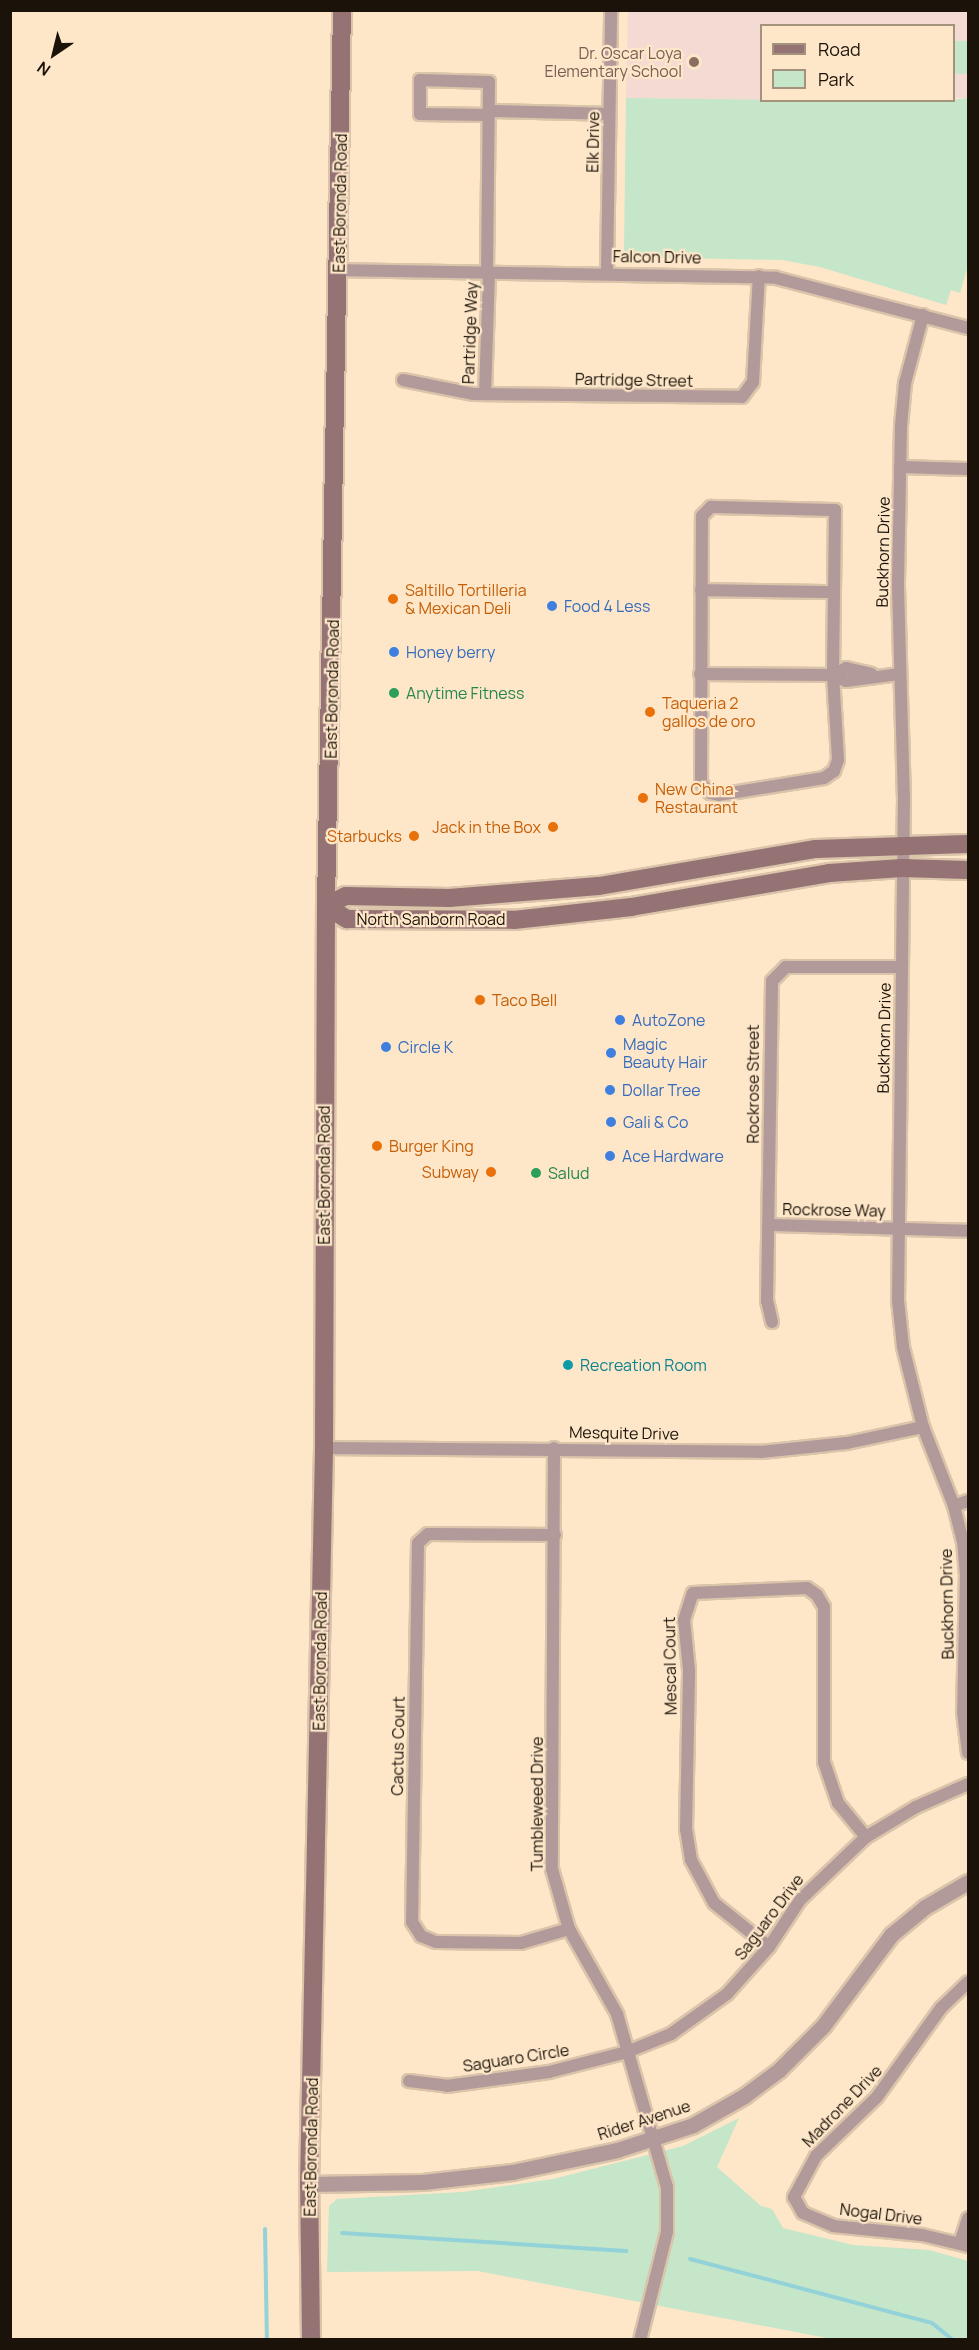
<!DOCTYPE html>
<html>
<head>
<meta charset="utf-8">
<style>
	body { margin:0 }
	#map { position:relative; width:979px; height:2350px; overflow:hidden; background:#fee6c9; font-family:Manrope,sans-serif }
	div>[style] { position:absolute }
	.education>* { inset:0; background:#f3dad2 }
	.green>* { inset:0; background:#c5e6c9; transform-origin:0 0 }
	.stream>* { height:4px; margin:-2px; padding:0 2px; transform-origin:2px; border-radius:2px; background:#92d2d8 }
	.roads { filter:drop-shadow(2px 0 #dac4aa) drop-shadow(-2px 0 #dac4aa) drop-shadow(0 2px #dac4aa) drop-shadow(0 -2px #dac4aa) }
	.minor>* { height:12px; margin:-6px; padding:0 6px; transform-origin:6px; border-radius:6px; background:#b2999a }
	.tertiary>* { height:15px; margin:-7.5px; padding:0 7.5px; transform-origin:7.5px; border-radius:7.5px; background:#b2999a }
	.secondary>* { height:18px; margin:-9px; padding:0 9px; transform-origin:9px; border-radius:9px; background:#957274 }
	.dots>* { width:16px; height:16px; translate:-50% -50%; box-sizing:border-box; border:3px solid #fee6c9; border-radius:50% }
	span { translate:-50% -50%; white-space:nowrap; text-align:center; line-height:1.15; -webkit-text-stroke:4.5px #fee6c9; paint-order:stroke }
	.education-label { font-size:16px; color:#785e54 }
	.right { translate:-100% -50%; text-align:right }
	.street-label { font-size:16px; color:#1b1309 }
	.food-label { font-size:16px; color:#c56008 }
	.left { translate:0 -50%; text-align:left }
	.shop-label { font-size:16px; color:#366cbe }
	.leisure-label { font-size:16px; color:#27864d }
	.culture-label { font-size:16px; color:#0d838f }
	.frame { position:absolute; inset:0; border:12px solid #1b1309; pointer-events:none }
	.legend { position:absolute; left:760px; top:24px; width:195px; height:78px; box-sizing:border-box; background:#fee6c9; border:2px solid #a3927c; margin:0; padding:8px 10px; list-style:none; font-size:18px; color:#1b1309 }
	.legend li { display:flex; align-items:center; gap:12px; height:30px }
	.legend b { width:30px; border:2px solid #a3927c }
	.north { position:absolute; left:24px; top:24px; width:60px; height:60px; -webkit-text-stroke:4px #fee6c9; paint-order:stroke; rotate:215deg; font-size:16px; font-weight:700; line-height:24px; text-align:center; color:#1b1309 }
	.north::after { content:''; display:block; margin:auto; width:21px; height:27px; background:#1b1309; clip-path:polygon(50% 0,100% 100%,50% 72%,0 100%) }
</style>
</head>
<body>
<div id="map">
	<div class="education">
		<div style="clip-path:polygon(628px 11px,968px 11px,968px 98px,954px 98px,954px 26px,762px 26px,761px 100px,626px 98px)"></div>
	</div>
	<div class="green">
		<div style="left:954px;top:41px;width:14px;height:33px"></div>
		<div style="clip-path:polygon(626px 98px,934px 102px,968px 98px,968px 266px,960px 293px,951px 290px,946px 305px,820px 267px,782px 260px,630px 257px,624px 251px)"></div>
		<div style="clip-path:polygon(739px 2118px,717px 2167px,761px 2206px,772px 2209px,783px 2228px,853px 2245px,929px 2250px,968px 2261px,968px 2339px,832px 2339px,478px 2271px,327px 2272px,329px 2206px,337px 2199px,462px 2192px,553px 2179px,683px 2146px)"></div>
	</div>
	<div class="stream">
		<div style="left:265px;top:2229px;width:111px;rotate:89deg"></div>
		<div style="left:342px;top:2233px;width:285px;rotate:3.6deg"></div>
		<div style="left:690px;top:2259px;width:250px;rotate:14.8deg"></div>
		<div style="left:932px;top:2323px;width:27px;rotate:39deg"></div>
	</div>
	<div class="roads">
		<div class="minor">
			<div style="left:489px;top:111px;width:120px;rotate:1.4deg"></div>
			<div style="left:339px;top:270px;width:437px;rotate:1deg"></div>
			<div style="left:776px;top:278px;width:198px;rotate:14.6deg"></div>
			<div style="left:487px;top:273px;width:191px;rotate:-89.4deg"></div>
			<div style="left:489px;top:82px;width:69px;rotate:-178.3deg"></div>
			<div style="left:420px;top:80px;width:34px;rotate:90deg"></div>
			<div style="left:420px;top:114px;width:68px;rotate:0.8deg"></div>
			<div style="left:607px;top:273px;width:263px;rotate:-89.1deg"></div>
			<div style="left:923px;top:315px;width:70px;rotate:104.8deg"></div>
			<div style="left:905px;top:383px;width:43px;rotate:95.3deg"></div>
			<div style="left:901px;top:426px;width:160px;rotate:91.1deg"></div>
			<div style="left:898px;top:586px;width:211px;rotate:88.4deg"></div>
			<div style="left:904px;top:797px;width:503px;rotate:90.68deg"></div>
			<div style="left:898px;top:1300px;width:47px;rotate:83.9deg"></div>
			<div style="left:903px;top:1347px;width:82px;rotate:76deg"></div>
			<div style="left:923px;top:1427px;width:85px;rotate:68.6deg"></div>
			<div style="left:954px;top:1506px;width:36px;rotate:76deg"></div>
			<div style="left:963px;top:1541px;width:33px;rotate:85deg"></div>
			<div style="left:966px;top:1574px;width:138px;rotate:91.2deg"></div>
			<div style="left:963px;top:1712px;width:41px;rotate:83deg"></div>
			<div style="left:403px;top:380px;width:71px;rotate:11.3deg"></div>
			<div style="left:473px;top:394px;width:269px;rotate:0.6deg"></div>
			<div style="left:742px;top:397px;width:19px;rotate:-54deg"></div>
			<div style="left:753px;top:382px;width:106px;rotate:-86.8deg"></div>
			<div style="left:485px;top:394px;width:121px;rotate:-88.1deg"></div>
			<div style="left:900px;top:467px;width:68px;rotate:1.7deg"></div>
			<div style="left:711px;top:507px;width:124px;rotate:1.4deg"></div>
			<div style="left:835px;top:510px;width:165px;rotate:90.7deg"></div>
			<div style="left:833px;top:675px;width:85px;rotate:86.6deg"></div>
			<div style="left:838px;top:760px;width:12px;rotate:110deg"></div>
			<div style="left:834px;top:771px;width:12px;rotate:145deg"></div>
			<div style="left:824px;top:778px;width:106px;rotate:170.8deg"></div>
			<div style="left:719px;top:795px;width:9px;rotate:-167deg"></div>
			<div style="left:710px;top:793px;width:13px;rotate:-132deg"></div>
			<div style="left:701px;top:783px;width:267px;rotate:-89.8deg"></div>
			<div style="left:702px;top:516px;width:13px;rotate:-45deg"></div>
			<div style="left:701px;top:590px;width:133px;rotate:0.9deg"></div>
			<div style="left:700px;top:674px;width:133px;rotate:0.4deg"></div>
			<div style="left:833px;top:675px;width:14px;rotate:25deg"></div>
			<div style="left:846px;top:681px;width:53px;rotate:-7.5deg"></div>
			<div style="left:833px;top:675px;width:15px;rotate:-28deg"></div>
			<div style="left:846px;top:668px;width:26px;rotate:13deg"></div>
			<div style="left:770px;top:1225px;width:198px;rotate:1.7deg"></div>
			<div style="left:772px;top:1322px;width:22px;rotate:-103deg"></div>
			<div style="left:767px;top:1301px;width:320px;rotate:-89.1deg"></div>
			<div style="left:772px;top:981px;width:20px;rotate:-45deg"></div>
			<div style="left:786px;top:967px;width:116px"></div>
			<div style="left:324px;top:1448px;width:437px;rotate:0.5deg"></div>
			<div style="left:761px;top:1452px;width:86px;rotate:-6deg"></div>
			<div style="left:847px;top:1443px;width:78px;rotate:-11.9deg"></div>
			<div style="left:554px;top:1448px;width:421px;rotate:90.3deg"></div>
			<div style="left:552px;top:1869px;width:62px;rotate:74.2deg"></div>
			<div style="left:569px;top:1929px;width:98px;rotate:60.5deg"></div>
			<div style="left:617px;top:2014px;width:180px;rotate:73.9deg"></div>
			<div style="left:667px;top:2187px;width:45px;rotate:90deg"></div>
			<div style="left:667px;top:2232px;width:111px;rotate:104deg"></div>
			<div style="left:954px;top:1506px;width:15px;rotate:-20deg"></div>
			<div style="left:555px;top:1535px;width:127px;rotate:-179.5deg"></div>
			<div style="left:428px;top:1534px;width:13px;rotate:138deg"></div>
			<div style="left:418px;top:1543px;width:379px;rotate:90.9deg"></div>
			<div style="left:412px;top:1922px;width:17px;rotate:57deg"></div>
			<div style="left:421px;top:1936px;width:16px;rotate:22deg"></div>
			<div style="left:436px;top:1942px;width:85px;rotate:0.7deg"></div>
			<div style="left:521px;top:1943px;width:50px;rotate:-16.3deg"></div>
			<div style="left:769px;top:1947px;width:70px;rotate:-141.3deg"></div>
			<div style="left:714px;top:1903px;width:49px;rotate:-118.1deg"></div>
			<div style="left:691px;top:1860px;width:30px;rotate:-99deg"></div>
			<div style="left:686px;top:1830px;width:160px;rotate:-88.9deg"></div>
			<div style="left:689px;top:1670px;width:50px;rotate:-95.7deg"></div>
			<div style="left:684px;top:1620px;width:28px;rotate:-72deg"></div>
			<div style="left:693px;top:1593px;width:114px;rotate:-2.5deg"></div>
			<div style="left:807px;top:1588px;width:12px;rotate:35deg"></div>
			<div style="left:817px;top:1595px;width:14px;rotate:60deg"></div>
			<div style="left:824px;top:1607px;width:155px;rotate:90deg"></div>
			<div style="left:824px;top:1762px;width:43px;rotate:71.1deg"></div>
			<div style="left:838px;top:1803px;width:44px;rotate:50.5deg"></div>
			<div style="left:968px;top:1982px;width:37px;rotate:136deg"></div>
			<div style="left:941px;top:2008px;width:110px;rotate:125.7deg"></div>
			<div style="left:877px;top:2097px;width:85px;rotate:136deg"></div>
			<div style="left:816px;top:2156px;width:47px;rotate:118.2deg"></div>
			<div style="left:794px;top:2197px;width:18px;rotate:61deg"></div>
			<div style="left:803px;top:2213px;width:33px;rotate:23deg"></div>
			<div style="left:833px;top:2226px;width:89px;rotate:5.8deg"></div>
			<div style="left:922px;top:2235px;width:47px;rotate:13.4deg"></div>
			<div style="left:409px;top:2081px;width:38px;rotate:7deg"></div>
			<div style="left:447px;top:2086px;width:103px;rotate:-7.8deg"></div>
			<div style="left:549px;top:2072px;width:81px;rotate:-14.4deg"></div>
			<div style="left:627px;top:2052px;width:48px;rotate:-22.2deg"></div>
			<div style="left:671px;top:2034px;width:69px;rotate:-35.5deg"></div>
			<div style="left:727px;top:1994px;width:63px;rotate:-48.2deg"></div>
			<div style="left:769px;top:1947px;width:56px;rotate:-56.6deg"></div>
			<div style="left:800px;top:1900px;width:91px;rotate:-43.7deg"></div>
			<div style="left:866px;top:1837px;width:58px;rotate:-31deg"></div>
			<div style="left:916px;top:1807px;width:57px;rotate:-23.9deg"></div>
			<div style="left:960px;top:2243px;width:26px;rotate:-72deg"></div>
		</div>
		<div class="tertiary">
			<div style="left:309px;top:2184px;width:114px;rotate:-1deg"></div>
			<div style="left:423px;top:2182px;width:90px;rotate:-6.4deg"></div>
			<div style="left:512px;top:2172px;width:107px;rotate:-11.8deg"></div>
			<div style="left:617px;top:2150px;width:80px;rotate:-18.2deg"></div>
			<div style="left:693px;top:2125px;width:59px;rotate:-29.6deg"></div>
			<div style="left:744px;top:2096px;width:44px;rotate:-36.6deg"></div>
			<div style="left:779px;top:2070px;width:62px;rotate:-45deg"></div>
			<div style="left:823px;top:2026px;width:114px;rotate:-53.2deg"></div>
			<div style="left:891px;top:1935px;width:44px;rotate:-39.5deg"></div>
			<div style="left:925px;top:1907px;width:50px;rotate:-30.2deg"></div>
		</div>
		<div class="secondary">
			<div style="left:326px;top:906px;width:25px;rotate:32deg"></div>
			<div style="left:347px;top:919px;width:167px;rotate:0.3deg"></div>
			<div style="left:514px;top:920px;width:118px;rotate:-6.3deg"></div>
			<div style="left:631px;top:907px;width:201px;rotate:-9.7deg"></div>
			<div style="left:829px;top:873px;width:73px;rotate:-3.9deg"></div>
			<div style="left:902px;top:868px;width:66px;rotate:1.7deg"></div>
			<div style="left:326px;top:906px;width:22px;rotate:-27deg"></div>
			<div style="left:346px;top:896px;width:103px;rotate:1.1deg"></div>
			<div style="left:449px;top:898px;width:150px;rotate:-4.6deg"></div>
			<div style="left:599px;top:886px;width:220px;rotate:-9.7deg"></div>
			<div style="left:816px;top:849px;width:152px;rotate:-1.9deg"></div>
			<div style="left:311px;top:2340px;width:156px;rotate:-90.7deg"></div>
			<div style="left:309px;top:2184px;width:736px;rotate:-88.83deg"></div>
			<div style="left:324px;top:1448px;width:542px;rotate:-89.79deg"></div>
			<div style="left:326px;top:906px;width:896px;rotate:-88.98deg"></div>
		</div>
	</div>
	<div class="dots">
		<div style="left:694px;top:62px;background:#8d6e63"></div>
		<div style="left:393px;top:599px;background:#e8710a"></div>
		<div style="left:552px;top:606px;background:#3f7fe0"></div>
		<div style="left:394px;top:652px;background:#3f7fe0"></div>
		<div style="left:394px;top:693px;background:#2e9e5b"></div>
		<div style="left:650px;top:712px;background:#e8710a"></div>
		<div style="left:643px;top:798px;background:#e8710a"></div>
		<div style="left:553px;top:827px;background:#e8710a"></div>
		<div style="left:414px;top:836px;background:#e8710a"></div>
		<div style="left:480px;top:1000px;background:#e8710a"></div>
		<div style="left:620px;top:1020px;background:#3f7fe0"></div>
		<div style="left:386px;top:1047px;background:#3f7fe0"></div>
		<div style="left:611px;top:1053px;background:#3f7fe0"></div>
		<div style="left:610px;top:1090px;background:#3f7fe0"></div>
		<div style="left:611px;top:1122px;background:#3f7fe0"></div>
		<div style="left:377px;top:1146px;background:#e8710a"></div>
		<div style="left:610px;top:1156px;background:#3f7fe0"></div>
		<div style="left:491px;top:1172px;background:#e8710a"></div>
		<div style="left:536px;top:1173px;background:#2e9e5b"></div>
		<div style="left:568px;top:1365px;background:#0f9aa8"></div>
	</div>
	<div class="education-label">
		<span class="right" style="left:682px;top:62px">Dr. Oscar Loya<br>Elementary School</span>
	</div>
	<div class="street-label">
		<span style="left:593px;top:142px;rotate:-89deg">Elk Drive</span>
		<span style="left:340px;top:203px;rotate:-89deg">East Boronda Road</span>
		<span style="left:657px;top:257px;rotate:1deg">Falcon Drive</span>
		<span style="left:470px;top:333px;rotate:-88deg">Partridge Way</span>
		<span style="left:634px;top:380px;rotate:1deg">Partridge Street</span>
		<span style="left:883px;top:552px;rotate:-89deg">Buckhorn Drive</span>
		<span style="left:332px;top:689px;rotate:-89deg">East Boronda Road</span>
		<span style="left:431px;top:919px">North Sanborn Road</span>
		<span style="left:884px;top:1038px;rotate:-89deg">Buckhorn Drive</span>
		<span style="left:753px;top:1084px;rotate:-90deg">Rockrose Street</span>
		<span style="left:324px;top:1175px;rotate:-90deg">East Boronda Road</span>
		<span style="left:834px;top:1210px;rotate:1deg">Rockrose Way</span>
		<span style="left:624px;top:1433px;rotate:1deg">Mesquite Drive</span>
		<span style="left:947px;top:1604px;rotate:-91deg">Buckhorn Drive</span>
		<span style="left:320px;top:1661px;rotate:-89deg">East Boronda Road</span>
		<span style="left:670px;top:1666px;rotate:-91deg">Mescal Court</span>
		<span style="left:398px;top:1746px;rotate:-89deg">Cactus Court</span>
		<span style="left:537px;top:1804px;rotate:-90deg">Tumbleweed Drive</span>
		<span style="left:769px;top:1917px;rotate:-53deg">Saguaro Drive</span>
		<span style="left:516px;top:2058px;rotate:-9deg">Saguaro Circle</span>
		<span style="left:842px;top:2106px;rotate:-46deg">Madrone Drive</span>
		<span style="left:644px;top:2120px;rotate:-18deg">Rider Avenue</span>
		<span style="left:311px;top:2147px;rotate:-89deg">East Boronda Road</span>
		<span style="left:881px;top:2214px;rotate:7deg">Nogal Drive</span>
	</div>
	<div class="food-label">
		<span class="left" style="left:405px;top:599px">Saltillo Tortilleria<br>&amp; Mexican Deli</span>
		<span class="left" style="left:662px;top:712px">Taqueria 2<br>gallos de oro</span>
		<span class="left" style="left:655px;top:798px">New China<br>Restaurant</span>
		<span class="right" style="left:541px;top:827px">Jack in the Box</span>
		<span class="right" style="left:402px;top:836px">Starbucks</span>
		<span class="left" style="left:492px;top:1000px">Taco Bell</span>
		<span class="left" style="left:389px;top:1146px">Burger King</span>
		<span class="right" style="left:479px;top:1172px">Subway</span>
	</div>
	<div class="shop-label">
		<span class="left" style="left:564px;top:606px">Food 4 Less</span>
		<span class="left" style="left:406px;top:652px">Honey berry</span>
		<span class="left" style="left:632px;top:1020px">AutoZone</span>
		<span class="left" style="left:623px;top:1053px">Magic<br>Beauty Hair</span>
		<span class="left" style="left:398px;top:1047px">Circle K</span>
		<span class="left" style="left:622px;top:1090px">Dollar Tree</span>
		<span class="left" style="left:623px;top:1122px">Gali &amp; Co</span>
		<span class="left" style="left:622px;top:1156px">Ace Hardware</span>
	</div>
	<div class="leisure-label">
		<span class="left" style="left:406px;top:693px">Anytime Fitness</span>
		<span class="left" style="left:548px;top:1173px">Salud</span>
	</div>
	<div class="culture-label">
		<span class="left" style="left:580px;top:1365px">Recreation Room</span>
	</div>
	<div class="frame"></div>
	<ul class="legend">
	<li><b style="height:8px;background:#957274"></b>Road</li>
	<li><b style="height:16px;background:#c5e6c9"></b>Park</li>
	</ul>
	<div class="north">N</div>
</div>
</body>
</html>
